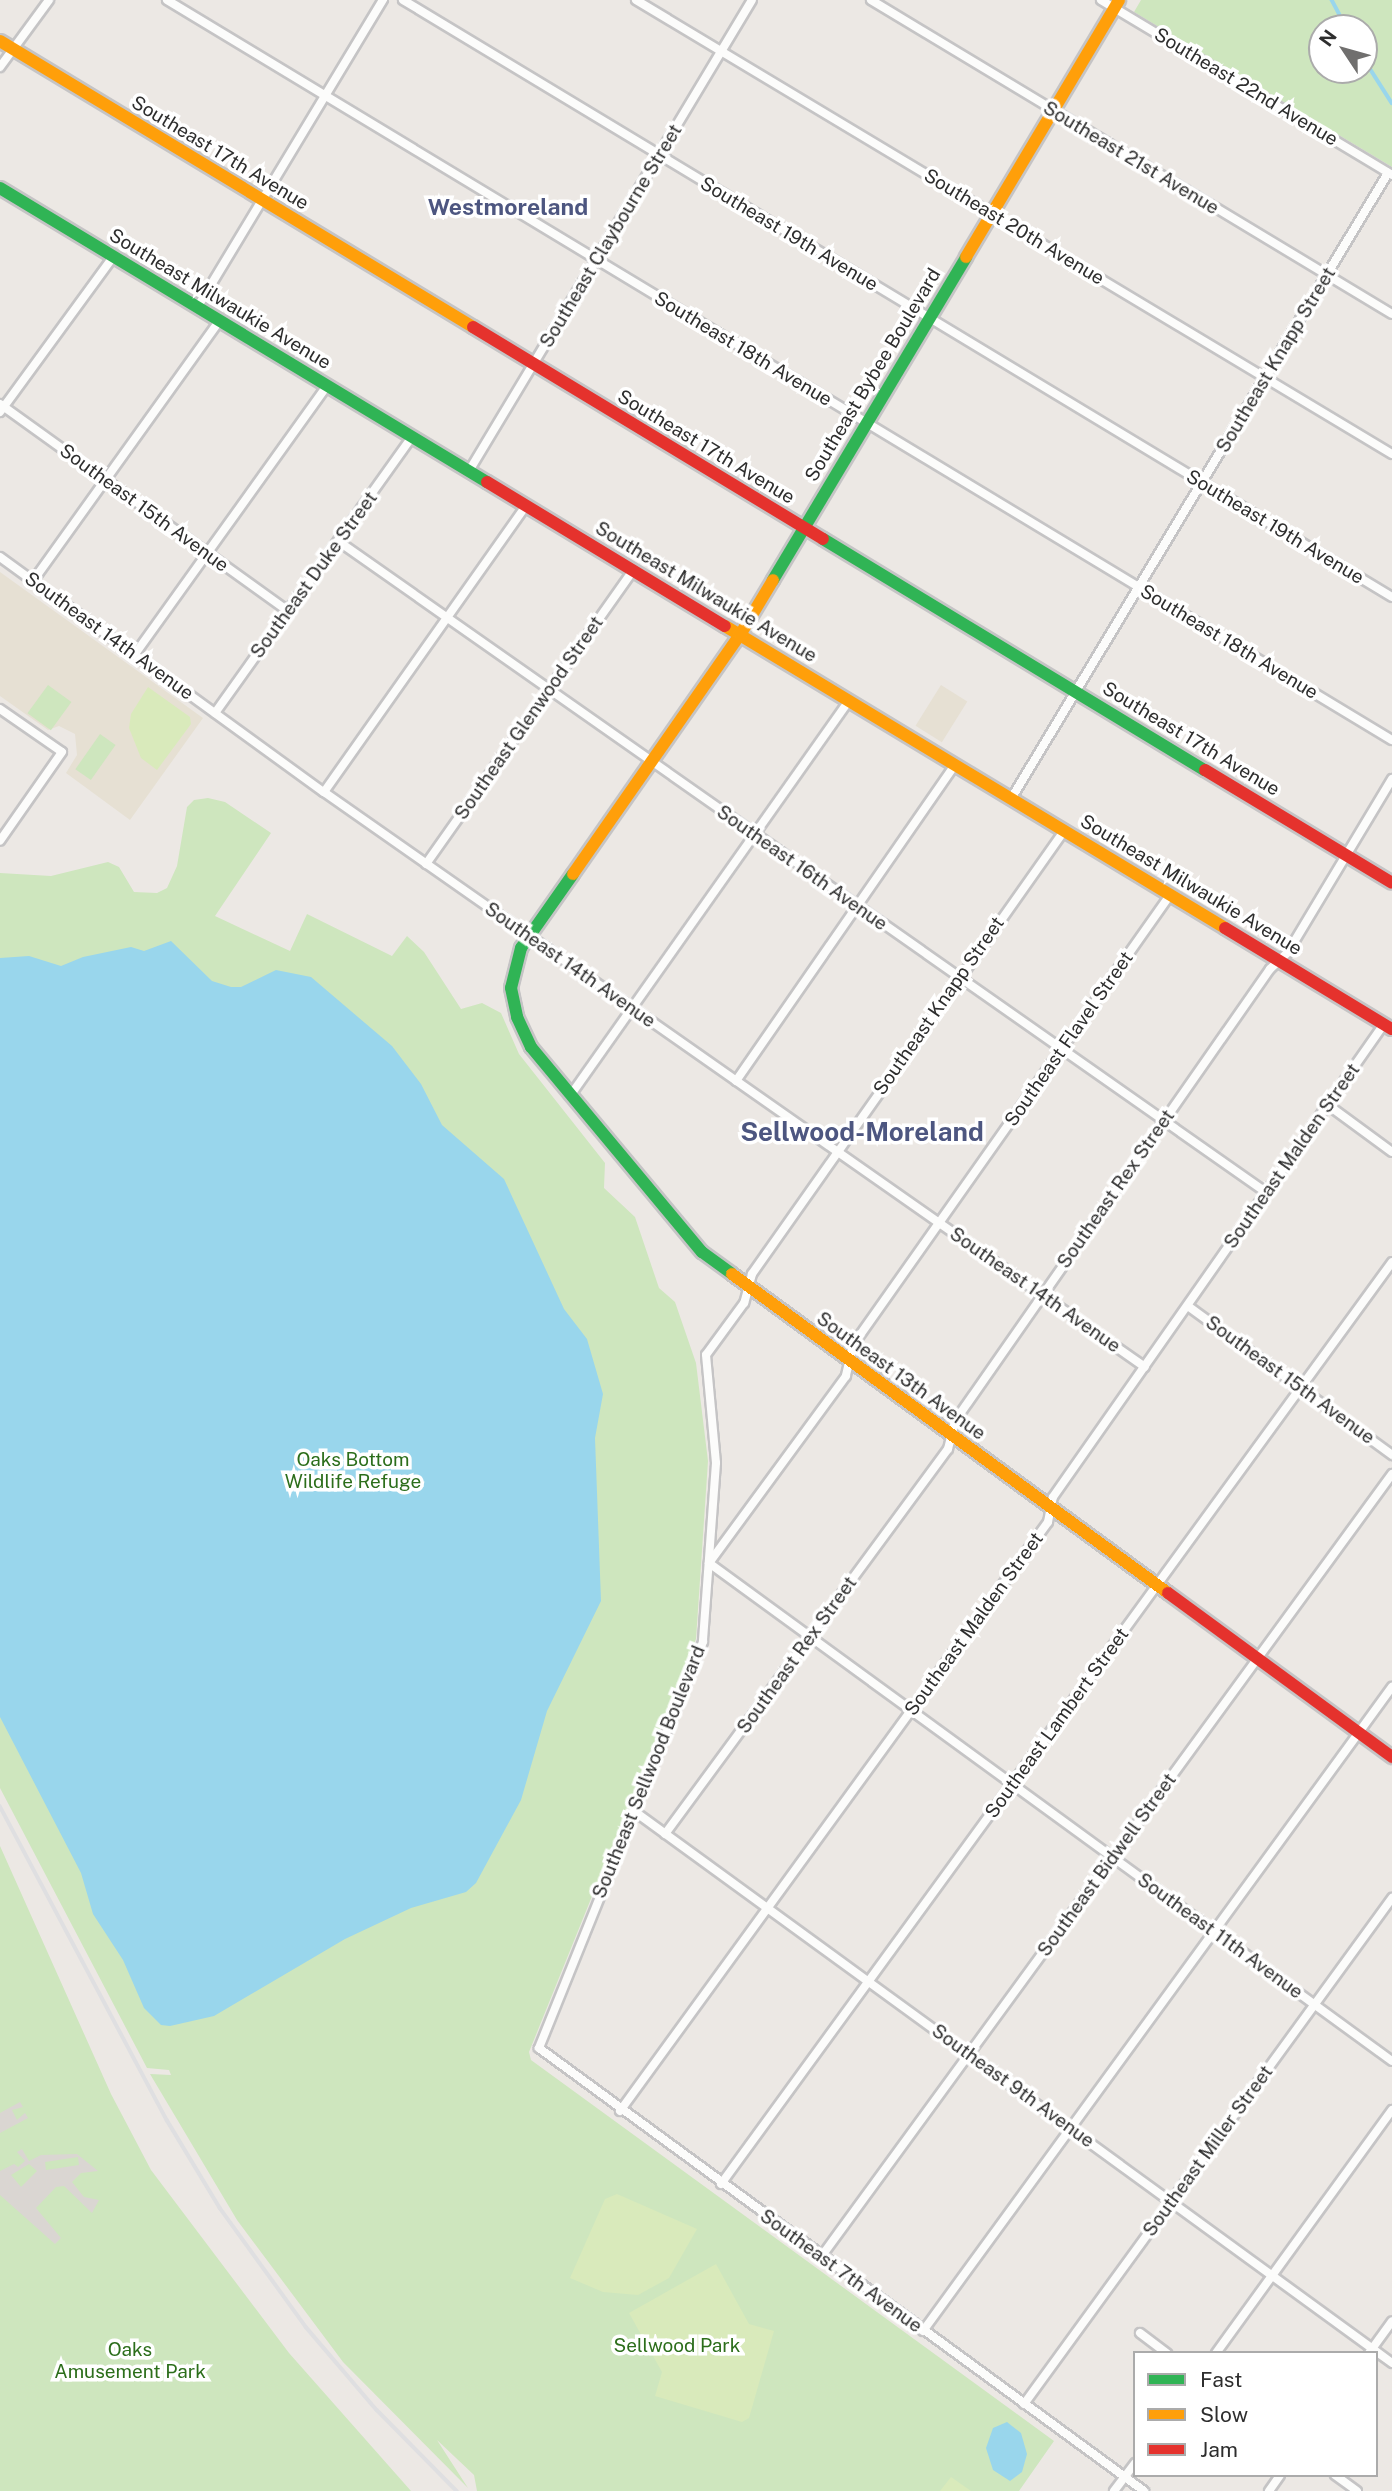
<!DOCTYPE html>
<html>
<head>
<meta charset="utf-8">
<style>
	body { margin:0 }
	#map { position:relative; width:1392px; height:2491px; overflow:hidden; background:#ece8e4; font-family:"Public Sans",sans-serif }
	div>[style] { position:absolute }
	.education>* { inset:0; background:#e6e0d3; transform-origin:0 0 }
	.green>* { inset:0; background:#cee6be; transform-origin:0 0 }
	.pitch>* { inset:0; background:#d9eabb }
	.plaza>* { inset:0; background:#dad6d2 }
	.water>* { inset:0; background:#99d6ec }
	.stream>* { height:3.5px; margin:-1.75px; padding:0 1.75px; transform-origin:1.75px; border-radius:1.75px; background:#99d6ec }
	.roads { filter:drop-shadow(2px 0 #c5c4c5) drop-shadow(-2px 0 #c5c4c5) drop-shadow(0 2px #c5c4c5) drop-shadow(0 -2px #c5c4c5) }
	.street>* { height:8px; margin:-4px; padding:0 4px; transform-origin:4px; border-radius:4px; background:#fcfcfb }
	.fast>* { height:12px; margin:-6px; padding:0 6px; transform-origin:6px; border-radius:6px; background:#30b455 }
	.slow>* { height:12px; margin:-6px; padding:0 6px; transform-origin:6px; border-radius:6px; background:#ff9f0a }
	.jam>* { height:12px; margin:-6px; padding:0 6px; transform-origin:6px; border-radius:6px; background:#e5322d }
	.rail>* { height:3.5px; margin:-1.75px; padding:0 1.75px; transform-origin:1.75px; border-radius:1.75px; background:#dfdfe1 }
	span { translate:-50% -50%; white-space:nowrap; text-align:center; line-height:1.15; -webkit-text-stroke:7px #fff; paint-order:stroke }
	.street-label { font-size:19px; color:#2e2e2e }
	.park-label { font-size:19px; color:#2c6e1b }
	.quarter-label { font-size:23px; color:#4d5680; font-weight:700 }
	.district-label { font-size:26px; color:#4d5680; font-weight:700 }
	.legend { position:absolute; left:1133px; top:2351px; width:245px; height:126px; box-sizing:border-box; background:#fff; border:2px solid #ababab; margin:0; padding:9px 12px; list-style:none; font-size:21px; color:#2e2e2e }
	.legend li { display:flex; align-items:center; gap:14px; height:35px }
	.legend b { width:35px; border:2px solid #ababab }
	.north { position:absolute; left:1308px; top:14px; width:70px; height:70px; box-sizing:border-box; background:#fff; border:2px solid #ababab; border-radius:50%; rotate:306deg; font-size:19px; font-weight:700; line-height:28px; text-align:center; color:#2e2e2e }
	.north::after { content:''; display:block; margin:auto; width:24px; height:32px; background:#706f6e; clip-path:polygon(50% 0,100% 100%,50% 72%,0 100%) }
</style>
</head>
<body>
<div id="map">
	<div class="education">
		<div style="clip-path:polygon(0 572px,203px 718px,130px 820px,66px 773px,77px 755px,75px 734px,59px 726px,48px 730px,0 696px)"></div>
		<div style="left:941px;top:685px;width:31px;height:48px;rotate:32deg"></div>
	</div>
	<div class="green">
		<div style="clip-path:polygon(evenodd,1141px 0,1392px 0,1392px 167px,1134px 12px,1141px 0,1322px 28px,1364px 28px,1364px 70px,1322px 70px,1322px 28px)"></div>
		<div style="left:48px;top:685px;width:29px;height:35px;rotate:36deg"></div>
		<div style="left:100px;top:734px;width:19px;height:43px;rotate:35deg"></div>
		<div style="clip-path:polygon(208px 798px,225px 802px,271px 833px,215px 916px,290px 951px,307px 914px,392px 956px,407px 936px,424px 952px,461px 1009px,482px 1003px,501px 1013px,519px 1054px,605px 1163px,604px 1188px,635px 1217px,659px 1288px,675px 1302px,696px 1363px,708px 1461px,696px 1639px,529px 2052px,531px 2060px,1054px 2441px,1019px 2491px,477px 2491px,474px 2475px,437px 2440px,468px 2488px,343px 2362px,237px 2220px,150px 2074px,171px 2075px,169px 2070px,147px 2068px,0 1788px,0 873px,51px 876px,108px 862px,119px 867px,134px 892px,157px 893px,167px 888px,177px 866px,187px 807px,194px 800px)"></div>
		<div style="clip-path:polygon(0 1846px,111px 2094px,151px 2170px,289px 2353px,411px 2491px,0 2491px)"></div>
	</div>
	<div class="pitch">
		<div style="clip-path:polygon(148px 687px,190px 717px,191px 724px,157px 770px,141px 758px,129px 728px,131px 714px)"></div>
		<div style="clip-path:polygon(617px 2194px,697px 2229px,669px 2278px,638px 2295px,603px 2292px,570px 2278px,605px 2199px)"></div>
		<div style="clip-path:polygon(716px 2264px,749px 2324px,774px 2331px,749px 2418px,742px 2422px,655px 2396px,662px 2372px,629px 2313px)"></div>
		<div style="clip-path:polygon(951px 2477px,971px 2491px,940px 2491px)"></div>
	</div>
	<div class="plaza">
		<div style="clip-path:polygon(20px 2102px,23px 2107px,12px 2110px,17px 2120px,25px 2113px,28px 2118px,0 2133px,0 2113px)"></div>
		<div style="clip-path:polygon(evenodd,22px 2149px,29px 2161px,41px 2155px,77px 2154px,98px 2171px,81px 2173px,72px 2182px,84px 2197px,99px 2200px,92px 2213px,64px 2186px,56px 2187px,36px 2208px,61px 2238px,55px 2244px,0 2195px,0 2171px,14px 2164px,18px 2167px,25px 2161px,17px 2152px,22px 2149px,78px 2157px,79px 2165px,46px 2170px,45px 2162px,78px 2157px,22px 2149px,29px 2164px,37px 2171px,21px 2187px,11px 2175px,29px 2164px)"></div>
	</div>
	<div class="water">
		<div style="clip-path:polygon(171px 941px,212px 981px,231px 987px,241px 987px,276px 970px,311px 977px,392px 1046px,421px 1084px,442px 1125px,504px 1179px,564px 1309px,587px 1339px,603px 1394px,595px 1438px,601px 1601px,547px 1711px,521px 1800px,476px 1883px,466px 1892px,411px 1908px,345px 1939px,214px 2016px,170px 2026px,161px 2025px,144px 2008px,123px 1960px,93px 1914px,81px 1873px,0 1717px,0 958px,29px 956px,61px 966px,83px 957px,131px 947px,144px 951px)"></div>
		<div style="clip-path:polygon(1007px 2422px,1021px 2433px,1027px 2454px,1022px 2472px,1010px 2481px,993px 2470px,986px 2448px,993px 2428px)"></div>
	</div>
	<div class="stream">
		<div style="left:1332px;top:0;width:32px;rotate:62deg"></div>
		<div style="left:1364px;top:59px;width:52px;rotate:57.5deg"></div>
	</div>
	<div class="roads">
		<div class="street">
			<div style="left:167px;top:0;width:1431px;rotate:31.14deg"></div>
			<div style="left:403px;top:0;width:1155px;rotate:31.12deg"></div>
			<div style="left:636px;top:0;width:882px;rotate:30.99deg"></div>
			<div style="left:871px;top:0;width:608px;rotate:31.08deg"></div>
			<div style="left:1101px;top:0;width:340px;rotate:31deg"></div>
			<div style="left:0;top:67px;width:83px;rotate:-53.8deg"></div>
			<div style="left:197px;top:308px;width:360px;rotate:-58.9deg"></div>
			<div style="left:0;top:404px;width:355px;rotate:35.7deg"></div>
			<div style="left:0;top:412px;width:192px;rotate:-53.9deg"></div>
			<div style="left:469px;top:471px;width:549px;rotate:-59deg"></div>
			<div style="left:338px;top:541px;width:1135px;rotate:35.06deg"></div>
			<div style="left:0;top:557px;width:400px;rotate:36deg"></div>
			<div style="left:324px;top:792px;width:1002px;rotate:35.01deg"></div>
			<div style="left:33px;top:581px;width:320px;rotate:-54.4deg"></div>
			<div style="left:135px;top:654px;width:330px;rotate:-54.4deg"></div>
			<div style="left:0;top:709px;width:75px;rotate:34.7deg"></div>
			<div style="left:62px;top:752px;width:108px;rotate:124.9deg"></div>
			<div style="left:215px;top:713px;width:339px;rotate:-54.5deg"></div>
			<div style="left:324px;top:792px;width:350px;rotate:-54.8deg"></div>
			<div style="left:1011px;top:799px;width:731px;rotate:-58.94deg"></div>
			<div style="left:1064px;top:831px;width:542px;rotate:125.16deg"></div>
			<div style="left:752px;top:1274px;width:30px;rotate:105deg"></div>
			<div style="left:744px;top:1303px;width:64px;rotate:126.2deg"></div>
			<div style="left:706px;top:1355px;width:108px;rotate:84.7deg"></div>
			<div style="left:716px;top:1463px;width:179px;rotate:94.2deg"></div>
			<div style="left:703px;top:1642px;width:438px;rotate:112deg"></div>
			<div style="left:539px;top:2048px;width:750px;rotate:36.21deg"></div>
			<div style="left:426px;top:864px;width:359px;rotate:-54.8deg"></div>
			<div style="left:1170px;top:895px;width:550px;rotate:125.16deg"></div>
			<div style="left:853px;top:1345px;width:32px;rotate:103deg"></div>
			<div style="left:846px;top:1376px;width:232px;rotate:126.2deg"></div>
			<div style="left:709px;top:1563px;width:845px;rotate:36.1deg"></div>
			<div style="left:736px;top:1081px;width:384px;rotate:-55.3deg"></div>
			<div style="left:570px;top:1096px;width:484px;rotate:-54.8deg"></div>
			<div style="left:1328px;top:1105px;width:79px;rotate:36.3deg"></div>
			<div style="left:1188px;top:1306px;width:253px;rotate:36.1deg"></div>
			<div style="left:634px;top:1811px;width:938px;rotate:36.06deg"></div>
			<div style="left:665px;top:1834px;width:478px;rotate:-53.7deg"></div>
			<div style="left:948px;top:1449px;width:29px;rotate:-76deg"></div>
			<div style="left:955px;top:1421px;width:551px;rotate:-55.13deg"></div>
			<div style="left:1270px;top:969px;width:25px;rotate:-43deg"></div>
			<div style="left:1288px;top:952px;width:202px;rotate:-59deg"></div>
			<div style="left:620px;top:2111px;width:728px;rotate:-54deg"></div>
			<div style="left:1048px;top:1522px;width:25px;rotate:-79deg"></div>
			<div style="left:1053px;top:1497px;width:577px;rotate:-55.02deg"></div>
			<div style="left:721px;top:2184px;width:1140px;rotate:-53.95deg"></div>
			<div style="left:821px;top:2257px;width:969px;rotate:-53.9deg"></div>
			<div style="left:923px;top:2331px;width:797px;rotate:-53.94deg"></div>
			<div style="left:1140px;top:2333px;width:34px;rotate:37deg"></div>
			<div style="left:1216px;top:2353px;width:300px;rotate:-54.1deg"></div>
			<div style="left:1369px;top:2353px;width:39px;rotate:-54deg"></div>
			<div style="left:1024px;top:2404px;width:626px;rotate:-53.97deg"></div>
			<div style="left:1335px;top:2475px;width:27px;rotate:36deg"></div>
			<div style="left:1114px;top:2491px;width:35px;rotate:-53deg"></div>
			<div style="left:1269px;top:2491px;width:19px;rotate:-55deg"></div>
		</div>
		<div class="fast">
			<div style="left:0;top:188px;width:569px;rotate:31.12deg"></div>
			<div style="left:823px;top:539px;width:446px;rotate:31.2deg"></div>
			<div style="left:773px;top:580px;width:376px;rotate:-59.1deg"></div>
			<div style="left:573px;top:874px;width:90px;rotate:125.1deg"></div>
			<div style="left:521px;top:948px;width:41px;rotate:104deg"></div>
			<div style="left:511px;top:988px;width:30px;rotate:78deg"></div>
			<div style="left:517px;top:1017px;width:33px;rotate:65deg"></div>
			<div style="left:531px;top:1047px;width:267px;rotate:50.2deg"></div>
			<div style="left:702px;top:1252px;width:37px;rotate:36deg"></div>
		</div>
		<div class="slow">
			<div style="left:0;top:41px;width:553px;rotate:31.16deg"></div>
			<div style="left:966px;top:257px;width:299px;rotate:-59.2deg"></div>
			<div style="left:725px;top:626px;width:584px;rotate:31.13deg"></div>
			<div style="left:573px;top:874px;width:292px;rotate:-55.1deg"></div>
			<div style="left:740px;top:635px;width:64px;rotate:-59deg"></div>
			<div style="left:732px;top:1274px;width:540px;rotate:36.19deg"></div>
		</div>
		<div class="jam">
			<div style="left:473px;top:327px;width:409px;rotate:31.2deg"></div>
			<div style="left:487px;top:482px;width:278px;rotate:31.2deg"></div>
			<div style="left:1205px;top:770px;width:218px;rotate:31.1deg"></div>
			<div style="left:1225px;top:928px;width:195px;rotate:31.2deg"></div>
			<div style="left:1168px;top:1593px;width:278px;rotate:36.2deg"></div>
		</div>
	</div>
	<div class="rail">
		<div style="left:0;top:1806px;width:356px;rotate:62deg"></div>
		<div style="left:167px;top:2120px;width:103px;rotate:58.9deg"></div>
		<div style="left:220px;top:2208px;width:147px;rotate:54.1deg"></div>
		<div style="left:306px;top:2327px;width:109px;rotate:49.5deg"></div>
		<div style="left:377px;top:2410px;width:114px;rotate:45.4deg"></div>
	</div>
	<div class="street-label">
		<span style="left:1246px;top:87px;rotate:31deg">Southeast 22nd Avenue</span>
		<span style="left:220px;top:153px;rotate:31deg">Southeast 17th Avenue</span>
		<span style="left:1131px;top:158px;rotate:31deg">Southeast 21st Avenue</span>
		<span style="left:1014px;top:227px;rotate:31deg">Southeast 20th Avenue</span>
		<span style="left:789px;top:234px;rotate:31deg">Southeast 19th Avenue</span>
		<span style="left:611px;top:236px;rotate:-59deg">Southeast Claybourne Street</span>
		<span style="left:220px;top:299px;rotate:31deg">Southeast Milwaukie Avenue</span>
		<span style="left:743px;top:349px;rotate:31deg">Southeast 18th Avenue</span>
		<span style="left:1276px;top:360px;rotate:-59deg">Southeast Knapp Street</span>
		<span style="left:873px;top:375px;rotate:-59deg">Southeast Bybee Boulevard</span>
		<span style="left:706px;top:447px;rotate:31deg">Southeast 17th Avenue</span>
		<span style="left:144px;top:508px;rotate:36deg">Southeast 15th Avenue</span>
		<span style="left:1275px;top:527px;rotate:31deg">Southeast 19th Avenue</span>
		<span style="left:314px;top:575px;rotate:-54deg">Southeast Duke Street</span>
		<span style="left:706px;top:592px;rotate:31deg">Southeast Milwaukie Avenue</span>
		<span style="left:109px;top:636px;rotate:36deg">Southeast 14th Avenue</span>
		<span style="left:1229px;top:642px;rotate:31deg">Southeast 18th Avenue</span>
		<span style="left:529px;top:718px;rotate:-55deg">Southeast Glenwood Street</span>
		<span style="left:1191px;top:739px;rotate:31deg">Southeast 17th Avenue</span>
		<span style="left:802px;top:868px;rotate:35deg">Southeast 16th Avenue</span>
		<span style="left:1191px;top:885px;rotate:31deg">Southeast Milwaukie Avenue</span>
		<span style="left:570px;top:965px;rotate:35deg">Southeast 14th Avenue</span>
		<span style="left:939px;top:1006px;rotate:-55deg">Southeast Knapp Street</span>
		<span style="left:1069px;top:1039px;rotate:-55deg">Southeast Flavel Street</span>
		<span style="left:1292px;top:1156px;rotate:-55deg">Southeast Malden Street</span>
		<span style="left:1116px;top:1189px;rotate:-55deg">Southeast Rex Street</span>
		<span style="left:1035px;top:1290px;rotate:35deg">Southeast 14th Avenue</span>
		<span style="left:901px;top:1376px;rotate:36deg">Southeast 13th Avenue</span>
		<span style="left:1290px;top:1380px;rotate:36deg">Southeast 15th Avenue</span>
		<span style="left:974px;top:1624px;rotate:-54deg">Southeast Malden Street</span>
		<span style="left:797px;top:1655px;rotate:-54deg">Southeast Rex Street</span>
		<span style="left:1057px;top:1723px;rotate:-54deg">Southeast Lambert Street</span>
		<span style="left:649px;top:1772px;rotate:-68deg">Southeast Sellwood Boulevard</span>
		<span style="left:1107px;top:1865px;rotate:-54deg">Southeast Bidwell Street</span>
		<span style="left:1220px;top:1936px;rotate:36deg">Southeast 11th Avenue</span>
		<span style="left:1013px;top:2086px;rotate:36deg">Southeast 9th Avenue</span>
		<span style="left:1208px;top:2151px;rotate:-54deg">Southeast Miller Street</span>
		<span style="left:841px;top:2271px;rotate:36deg">Southeast 7th Avenue</span>
	</div>
	<div class="park-label">
		<span style="left:353px;top:1471px">Oaks Bottom<br>Wildlife Refuge</span>
		<span style="left:677px;top:2346px">Sellwood Park</span>
		<span style="left:130px;top:2361px">Oaks<br>Amusement Park</span>
	</div>
	<div class="quarter-label">
		<span style="left:508px;top:207px">Westmoreland</span>
	</div>
	<div class="district-label">
		<span style="left:862px;top:1132px">Sellwood-Moreland</span>
	</div>
	<ul class="legend">
	<li><b style="height:9px;background:#30b455"></b>Fast</li>
	<li><b style="height:9px;background:#ff9f0a"></b>Slow</li>
	<li><b style="height:9px;background:#e5322d"></b>Jam</li>
	</ul>
	<div class="north">N</div>
</div>
</body>
</html>
